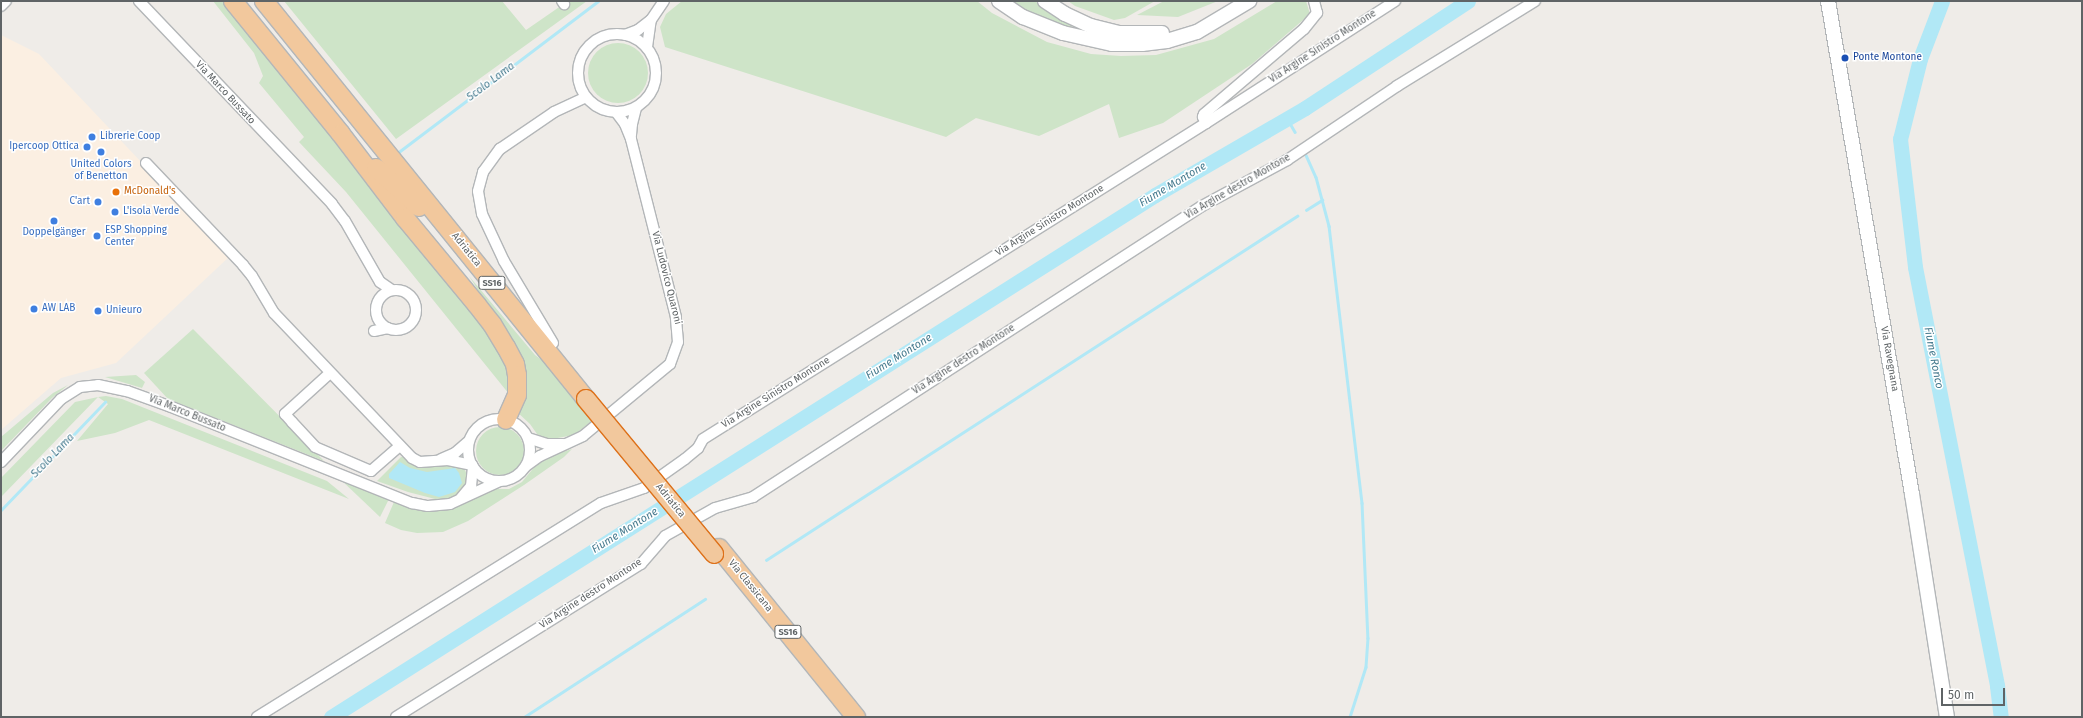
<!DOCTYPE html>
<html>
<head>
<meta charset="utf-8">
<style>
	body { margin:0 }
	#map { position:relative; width:2083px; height:718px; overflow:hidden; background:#efece8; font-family:"Fira Sans",sans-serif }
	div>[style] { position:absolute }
	.commercial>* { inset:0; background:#fbefe2 }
	.green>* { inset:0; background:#cee4c8 }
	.round { border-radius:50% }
	.water>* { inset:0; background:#b1e8f6 }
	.stream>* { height:2.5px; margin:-1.25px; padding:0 1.25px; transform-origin:1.25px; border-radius:1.25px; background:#b1e8f6 }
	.river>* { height:15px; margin:-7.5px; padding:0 7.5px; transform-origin:7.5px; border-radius:7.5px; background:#b1e8f6 }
	.roads { filter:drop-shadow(1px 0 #b3b6b8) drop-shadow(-1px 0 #b3b6b8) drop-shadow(0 1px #b3b6b8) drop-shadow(0 -1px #b3b6b8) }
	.street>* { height:10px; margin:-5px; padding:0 5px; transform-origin:5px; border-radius:5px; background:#fff }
	.street>.ring { margin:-5px; padding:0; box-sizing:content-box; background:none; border:10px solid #fff; border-radius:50% }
	.secondary>* { height:14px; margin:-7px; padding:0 7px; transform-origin:7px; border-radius:7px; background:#fff }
	.highway>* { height:18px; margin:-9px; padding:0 9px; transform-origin:9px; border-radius:9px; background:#f2c89d }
	.bridges { filter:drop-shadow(1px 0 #dd711a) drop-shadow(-1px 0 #dd711a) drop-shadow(0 1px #dd711a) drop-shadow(0 -1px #dd711a) }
	.highway-bridge>* { height:18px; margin:-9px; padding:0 9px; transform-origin:9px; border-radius:9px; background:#f2c89d }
	.dots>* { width:11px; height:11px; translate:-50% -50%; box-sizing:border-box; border:2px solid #fff; border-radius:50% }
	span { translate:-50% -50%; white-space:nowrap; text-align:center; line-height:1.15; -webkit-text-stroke:3px #fff; paint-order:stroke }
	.shield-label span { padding:1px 3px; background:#fff; border:1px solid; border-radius:3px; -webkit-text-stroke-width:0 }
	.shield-label { font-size:9px; color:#5f6466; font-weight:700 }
	.street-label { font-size:10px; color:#5f6466 }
	.transit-label { font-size:10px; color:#164399 }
	.left { translate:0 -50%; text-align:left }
	.shop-label { font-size:10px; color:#366cbe }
	.right { translate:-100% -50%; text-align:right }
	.food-label { font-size:10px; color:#c56008 }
	.water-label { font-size:11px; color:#457a8e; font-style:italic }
	.frame { position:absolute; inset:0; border:2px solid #5f6466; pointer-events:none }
	.scale { position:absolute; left:1941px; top:688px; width:64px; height:18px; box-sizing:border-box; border:2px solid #5f6466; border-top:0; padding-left:5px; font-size:12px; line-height:14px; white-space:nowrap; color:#5f6466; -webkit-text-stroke:3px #fff; paint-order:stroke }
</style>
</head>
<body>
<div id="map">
	<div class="commercial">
		<div style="clip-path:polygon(1px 35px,39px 54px,230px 256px,116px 363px,61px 378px,1px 430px)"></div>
	</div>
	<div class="green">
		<div style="clip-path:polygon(213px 1px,225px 1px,483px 327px,505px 360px,511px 378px,509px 394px,346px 192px,299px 142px,304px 137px,259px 83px,263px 76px,254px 53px)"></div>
		<div style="clip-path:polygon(284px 1px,502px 1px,526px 30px,568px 1px,587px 1px,396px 139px)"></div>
		<div style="clip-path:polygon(682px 1px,977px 1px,992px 13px,1047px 42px,1091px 54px,1121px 56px,1156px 55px,1214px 39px,1277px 1px,1306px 1px,1310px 14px,1252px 64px,1163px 123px,1119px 138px,1109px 104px,1039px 136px,976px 118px,946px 137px,665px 47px,660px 27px,666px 14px)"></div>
		<div style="clip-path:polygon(1007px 1px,1035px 1px,1057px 17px,1073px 25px,1070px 31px,1037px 18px)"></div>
		<div style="clip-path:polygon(1068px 1px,1155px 1px,1125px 18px,1114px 20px,1075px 6px)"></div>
		<div style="clip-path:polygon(1164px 1px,1218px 1px,1178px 17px,1137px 15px)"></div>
		<div class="round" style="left:588px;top:43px;width:60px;height:60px"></div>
		<div style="clip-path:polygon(469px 276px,535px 355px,550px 366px,593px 420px,574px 435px,552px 439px,543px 438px,537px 434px,530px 424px,516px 411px,516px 350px)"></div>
		<div style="clip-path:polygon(193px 329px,324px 461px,168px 399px,144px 373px)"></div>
		<div style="clip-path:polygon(136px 375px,145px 382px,142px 388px,105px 377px)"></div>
		<div style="clip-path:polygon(68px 385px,52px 398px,1px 451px,1px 437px,53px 393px)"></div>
		<div style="clip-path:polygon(106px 396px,122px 399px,327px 481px,349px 499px,149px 420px,115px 433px,77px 441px,108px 404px,98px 397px,1px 497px,1px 478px,75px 402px,98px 397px)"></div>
		<div class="round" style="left:476px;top:427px;width:48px;height:48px"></div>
		<div style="clip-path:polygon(572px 449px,564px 457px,524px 485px,468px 521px,443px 532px,417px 533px,401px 530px,385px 523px,394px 502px,424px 511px,453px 509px,490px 489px,509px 489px,522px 482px,536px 465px,547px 457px)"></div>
		<div style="clip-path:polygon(401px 457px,404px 457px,419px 467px,458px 465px,465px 470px,469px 480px,465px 490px,456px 497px,439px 500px,408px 492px,377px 481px)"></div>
		<div style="clip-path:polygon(339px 478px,389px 499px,380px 517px)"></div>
	</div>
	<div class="water">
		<div style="clip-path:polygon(400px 462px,410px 468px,427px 472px,455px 468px,459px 473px,462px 483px,455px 492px,439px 497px,425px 493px,389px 478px,389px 474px)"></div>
	</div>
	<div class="stream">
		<div style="left:1287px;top:118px;width:16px;rotate:60deg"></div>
		<div style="left:396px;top:154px;width:253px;rotate:-37.1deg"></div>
		<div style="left:1306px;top:155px;width:24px;rotate:66deg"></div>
		<div style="left:1316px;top:177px;width:51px;rotate:75.1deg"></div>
		<div style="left:1329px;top:226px;width:279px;rotate:83.2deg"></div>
		<div style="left:1362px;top:503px;width:135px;rotate:87.5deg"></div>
		<div style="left:1368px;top:638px;width:29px;rotate:94deg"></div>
		<div style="left:1366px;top:667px;width:52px;rotate:107.7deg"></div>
		<div style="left:1306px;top:210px;width:19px;rotate:-32deg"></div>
		<div style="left:1px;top:510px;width:150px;rotate:-46.1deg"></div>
		<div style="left:766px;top:560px;width:633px;rotate:-32.94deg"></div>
		<div style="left:524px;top:717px;width:216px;rotate:-33.1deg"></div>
	</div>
	<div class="river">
		<div style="left:1942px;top:1px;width:62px;rotate:110.8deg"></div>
		<div style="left:1920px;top:59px;width:82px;rotate:104deg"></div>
		<div style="left:1900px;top:139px;width:129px;rotate:83.3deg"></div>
		<div style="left:1915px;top:267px;width:427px;rotate:78.9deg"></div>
		<div style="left:1997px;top:686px;width:31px;rotate:83deg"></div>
		<div style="left:331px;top:717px;width:975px;rotate:-32.35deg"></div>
		<div style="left:1155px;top:195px;width:173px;rotate:-30.1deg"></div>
		<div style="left:1305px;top:108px;width:195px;rotate:-33.3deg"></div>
	</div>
	<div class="roads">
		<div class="street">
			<div style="left:139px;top:1px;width:280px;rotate:46.4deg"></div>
			<div style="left:332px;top:204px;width:21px;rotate:53deg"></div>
			<div style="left:345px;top:221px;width:70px;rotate:60.2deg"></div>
			<div style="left:380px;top:282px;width:14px;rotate:34deg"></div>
			<div style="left:562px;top:1px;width:4px;rotate:56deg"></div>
			<div style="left:1px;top:6px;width:7px;rotate:-45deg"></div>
			<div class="ring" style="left:578px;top:34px;width:68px;height:68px"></div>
			<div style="left:625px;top:35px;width:14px;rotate:-21deg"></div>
			<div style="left:638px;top:30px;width:16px;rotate:-38deg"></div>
			<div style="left:651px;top:20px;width:23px;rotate:-56deg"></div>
			<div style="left:647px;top:47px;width:27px;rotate:-82deg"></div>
			<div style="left:1206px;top:123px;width:7px;rotate:-117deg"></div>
			<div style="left:1203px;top:117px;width:3px;rotate:-72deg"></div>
			<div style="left:1204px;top:114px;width:131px;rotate:-40.4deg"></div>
			<div style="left:1304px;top:29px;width:21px;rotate:-51deg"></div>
			<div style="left:1317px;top:13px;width:12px;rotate:-104deg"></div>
			<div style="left:631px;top:135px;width:11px;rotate:-85deg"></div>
			<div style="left:632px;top:124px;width:16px;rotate:-76deg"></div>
			<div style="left:146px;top:163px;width:141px;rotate:46.4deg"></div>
			<div style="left:243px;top:265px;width:14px;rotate:51deg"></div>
			<div style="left:252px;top:276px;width:43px;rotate:59.3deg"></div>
			<div style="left:274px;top:313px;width:200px;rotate:46.4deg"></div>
			<div style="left:412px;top:458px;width:9px;rotate:27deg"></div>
			<div style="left:420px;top:462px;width:28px;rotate:-4deg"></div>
			<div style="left:448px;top:460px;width:25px;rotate:12deg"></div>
			<div class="ring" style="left:376px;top:290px;width:30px;height:30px"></div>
			<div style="left:374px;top:331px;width:14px;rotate:-12deg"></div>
			<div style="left:553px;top:343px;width:96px;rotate:-120.9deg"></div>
			<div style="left:504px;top:261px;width:52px;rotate:-115.1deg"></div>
			<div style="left:482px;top:214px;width:23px;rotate:-100deg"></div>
			<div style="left:478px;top:191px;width:20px;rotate:-75deg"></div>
			<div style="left:483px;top:172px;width:29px;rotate:-54deg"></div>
			<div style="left:500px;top:149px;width:65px;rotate:-34.4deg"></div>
			<div style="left:554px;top:112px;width:35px;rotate:-25deg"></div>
			<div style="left:330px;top:373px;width:61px;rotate:137.7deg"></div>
			<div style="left:285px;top:414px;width:11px;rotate:49deg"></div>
			<div style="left:292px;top:422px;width:34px;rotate:47deg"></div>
			<div style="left:315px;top:447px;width:61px;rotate:23.2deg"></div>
			<div style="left:371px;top:471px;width:38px;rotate:-41deg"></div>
			<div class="ring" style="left:468px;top:419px;width:52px;height:52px"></div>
			<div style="left:528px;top:438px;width:19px;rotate:18deg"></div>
			<div style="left:546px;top:444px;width:17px"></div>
			<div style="left:441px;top:459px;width:15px;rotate:-23deg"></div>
			<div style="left:455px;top:453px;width:18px;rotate:-41deg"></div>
			<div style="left:1px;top:462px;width:87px;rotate:-46.4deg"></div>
			<div style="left:61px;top:399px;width:22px;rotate:-32deg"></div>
			<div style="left:80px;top:387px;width:18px;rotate:-6deg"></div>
			<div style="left:98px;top:385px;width:30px;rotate:12deg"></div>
			<div style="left:127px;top:391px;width:45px;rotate:19.7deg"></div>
			<div style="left:169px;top:406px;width:262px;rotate:21.8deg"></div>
			<div style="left:412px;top:503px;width:16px;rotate:11deg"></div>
			<div style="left:428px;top:506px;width:22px;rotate:-5deg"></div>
			<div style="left:450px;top:504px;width:55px;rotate:-24.7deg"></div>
			<div style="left:526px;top:466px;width:17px;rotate:-36deg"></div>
			<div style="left:540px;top:456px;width:47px;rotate:-24.9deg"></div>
			<div style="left:583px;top:436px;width:113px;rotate:-39.6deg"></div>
			<div style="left:670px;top:364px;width:23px;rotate:-70deg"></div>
			<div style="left:678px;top:342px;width:25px;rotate:-95deg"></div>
			<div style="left:676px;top:317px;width:184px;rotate:-104.2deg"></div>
			<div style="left:631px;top:139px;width:16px;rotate:-112deg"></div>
			<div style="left:625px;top:124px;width:15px;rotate:-127deg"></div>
			<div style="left:461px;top:498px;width:16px;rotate:-50deg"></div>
			<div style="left:471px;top:486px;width:19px;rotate:-84deg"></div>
			<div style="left:257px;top:717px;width:405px;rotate:-31.9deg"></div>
			<div style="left:601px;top:503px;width:46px;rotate:-19.2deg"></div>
			<div style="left:644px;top:488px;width:50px;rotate:-35.3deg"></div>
			<div style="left:685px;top:459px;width:17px;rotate:-40deg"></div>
			<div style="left:698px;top:448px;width:10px;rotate:-61deg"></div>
			<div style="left:703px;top:439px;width:594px;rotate:-32.14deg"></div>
			<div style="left:1206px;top:123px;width:225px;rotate:-32.8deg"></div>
			<div style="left:396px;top:717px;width:289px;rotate:-32deg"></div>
			<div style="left:641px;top:564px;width:37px;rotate:-49deg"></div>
			<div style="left:665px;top:536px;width:57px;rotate:-29.2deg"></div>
			<div style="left:715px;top:508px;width:40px;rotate:-16deg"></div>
			<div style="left:753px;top:497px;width:535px;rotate:-32.95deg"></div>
			<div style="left:1202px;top:206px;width:97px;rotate:-28.4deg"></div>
			<div style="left:1287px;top:160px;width:133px;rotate:-33.9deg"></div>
			<div style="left:1397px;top:86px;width:162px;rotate:-31.6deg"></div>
		</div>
		<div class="secondary">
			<div style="left:999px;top:1px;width:29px;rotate:34deg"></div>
			<div style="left:1023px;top:17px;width:43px;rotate:21.8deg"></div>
			<div style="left:1063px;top:33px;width:50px;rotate:12.7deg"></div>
			<div style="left:1112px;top:44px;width:30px"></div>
			<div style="left:1142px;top:44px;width:25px;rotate:-7deg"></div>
			<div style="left:1167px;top:41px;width:31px;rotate:-17deg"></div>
			<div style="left:1197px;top:32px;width:61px;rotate:-30.8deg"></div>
			<div style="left:1045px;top:1px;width:24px;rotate:33deg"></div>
			<div style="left:1065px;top:14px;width:29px;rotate:25deg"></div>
			<div style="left:1091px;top:26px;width:29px;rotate:14deg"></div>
			<div style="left:1119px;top:33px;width:43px"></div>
			<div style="left:1828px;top:1px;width:500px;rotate:80.33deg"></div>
			<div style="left:1912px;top:494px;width:226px;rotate:81.1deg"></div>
		</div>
		<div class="highway">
			<div style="left:233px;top:1px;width:171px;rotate:50.9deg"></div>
			<div style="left:341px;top:134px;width:106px;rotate:52.7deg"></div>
			<div style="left:405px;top:218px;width:113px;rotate:50.4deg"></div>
			<div style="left:477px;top:305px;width:24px;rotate:52deg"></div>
			<div style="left:492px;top:324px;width:27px;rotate:59deg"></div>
			<div style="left:506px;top:347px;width:19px;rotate:62deg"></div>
			<div style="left:515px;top:364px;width:11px;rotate:80deg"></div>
			<div style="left:517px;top:375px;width:20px;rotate:90deg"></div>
			<div style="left:517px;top:395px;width:27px;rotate:114deg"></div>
			<div style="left:264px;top:1px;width:512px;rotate:51.03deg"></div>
			<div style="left:376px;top:168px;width:58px;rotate:42.2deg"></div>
			<div style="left:719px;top:548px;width:218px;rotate:51deg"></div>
		</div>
	</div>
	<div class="bridges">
		<div class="highway-bridge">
			<div style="left:586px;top:399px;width:201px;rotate:50.4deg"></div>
		</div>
	</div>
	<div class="dots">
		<div style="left:1845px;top:58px;background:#1a4fb4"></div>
		<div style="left:92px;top:137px;background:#3f7fe0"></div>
		<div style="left:87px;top:147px;background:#3f7fe0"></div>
		<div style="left:101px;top:152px;background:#3f7fe0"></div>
		<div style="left:116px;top:192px;background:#e8710a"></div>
		<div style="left:98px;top:202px;background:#3f7fe0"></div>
		<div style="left:115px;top:212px;background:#3f7fe0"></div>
		<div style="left:54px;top:221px;background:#3f7fe0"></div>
		<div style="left:97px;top:236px;background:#3f7fe0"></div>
		<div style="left:34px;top:309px;background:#3f7fe0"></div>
		<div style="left:98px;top:311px;background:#3f7fe0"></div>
	</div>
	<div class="shield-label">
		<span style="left:492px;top:283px">SS16</span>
		<span style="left:788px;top:632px">SS16</span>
	</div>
	<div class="street-label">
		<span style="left:1323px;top:47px;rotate:-33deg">Via Argine Sinistro Montone</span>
		<span style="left:225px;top:93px;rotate:47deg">Via Marco Bussato</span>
		<span style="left:1238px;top:187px;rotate:-30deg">Via Argine destro Montone</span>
		<span style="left:1050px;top:221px;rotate:-32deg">Via Argine Sinistro Montone</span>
		<span style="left:466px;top:250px;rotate:51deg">Adriatica</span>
		<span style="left:666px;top:278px;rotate:76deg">Via Ludovico Quaroni</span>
		<span style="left:1889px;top:359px;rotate:80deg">Via Ravegnana</span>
		<span style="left:964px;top:360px;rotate:-33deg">Via Argine destro Montone</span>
		<span style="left:776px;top:393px;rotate:-32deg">Via Argine Sinistro Montone</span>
		<span style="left:187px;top:414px;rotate:22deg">Via Marco Bussato</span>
		<span style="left:670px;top:501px;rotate:51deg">Adriatica</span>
		<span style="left:750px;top:586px;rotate:51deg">Via Classicana</span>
		<span style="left:591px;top:594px;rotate:-33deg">Via Argine destro Montone</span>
	</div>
	<div class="transit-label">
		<span class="left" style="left:1853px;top:58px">Ponte Montone</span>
	</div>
	<div class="shop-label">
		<span class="left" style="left:100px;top:137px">Librerie Coop</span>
		<span class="right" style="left:79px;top:147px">Ipercoop Ottica</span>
		<span style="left:101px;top:170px">United Colors<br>of Benetton</span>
		<span class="right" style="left:90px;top:202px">C'art</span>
		<span class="left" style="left:123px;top:212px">L'isola Verde</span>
		<span class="left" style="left:105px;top:236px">ESP Shopping<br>Center</span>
		<span style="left:54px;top:233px">Doppelgänger</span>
		<span class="left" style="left:42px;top:309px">AW LAB</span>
		<span class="left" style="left:106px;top:311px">Unieuro</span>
	</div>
	<div class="food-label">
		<span class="left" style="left:124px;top:192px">McDonald's</span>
	</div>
	<div class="water-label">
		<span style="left:491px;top:82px;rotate:-37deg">Scolo Lama</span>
		<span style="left:1173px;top:185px;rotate:-31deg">Fiume Montone</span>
		<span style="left:899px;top:357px;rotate:-32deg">Fiume Montone</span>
		<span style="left:1933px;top:358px;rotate:79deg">Fiume Ronco</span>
		<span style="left:53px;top:456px;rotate:-46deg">Scolo Lama</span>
		<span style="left:625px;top:531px;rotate:-32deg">Fiume Montone</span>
	</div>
	<div class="frame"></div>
	<div class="scale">50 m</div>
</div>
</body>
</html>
